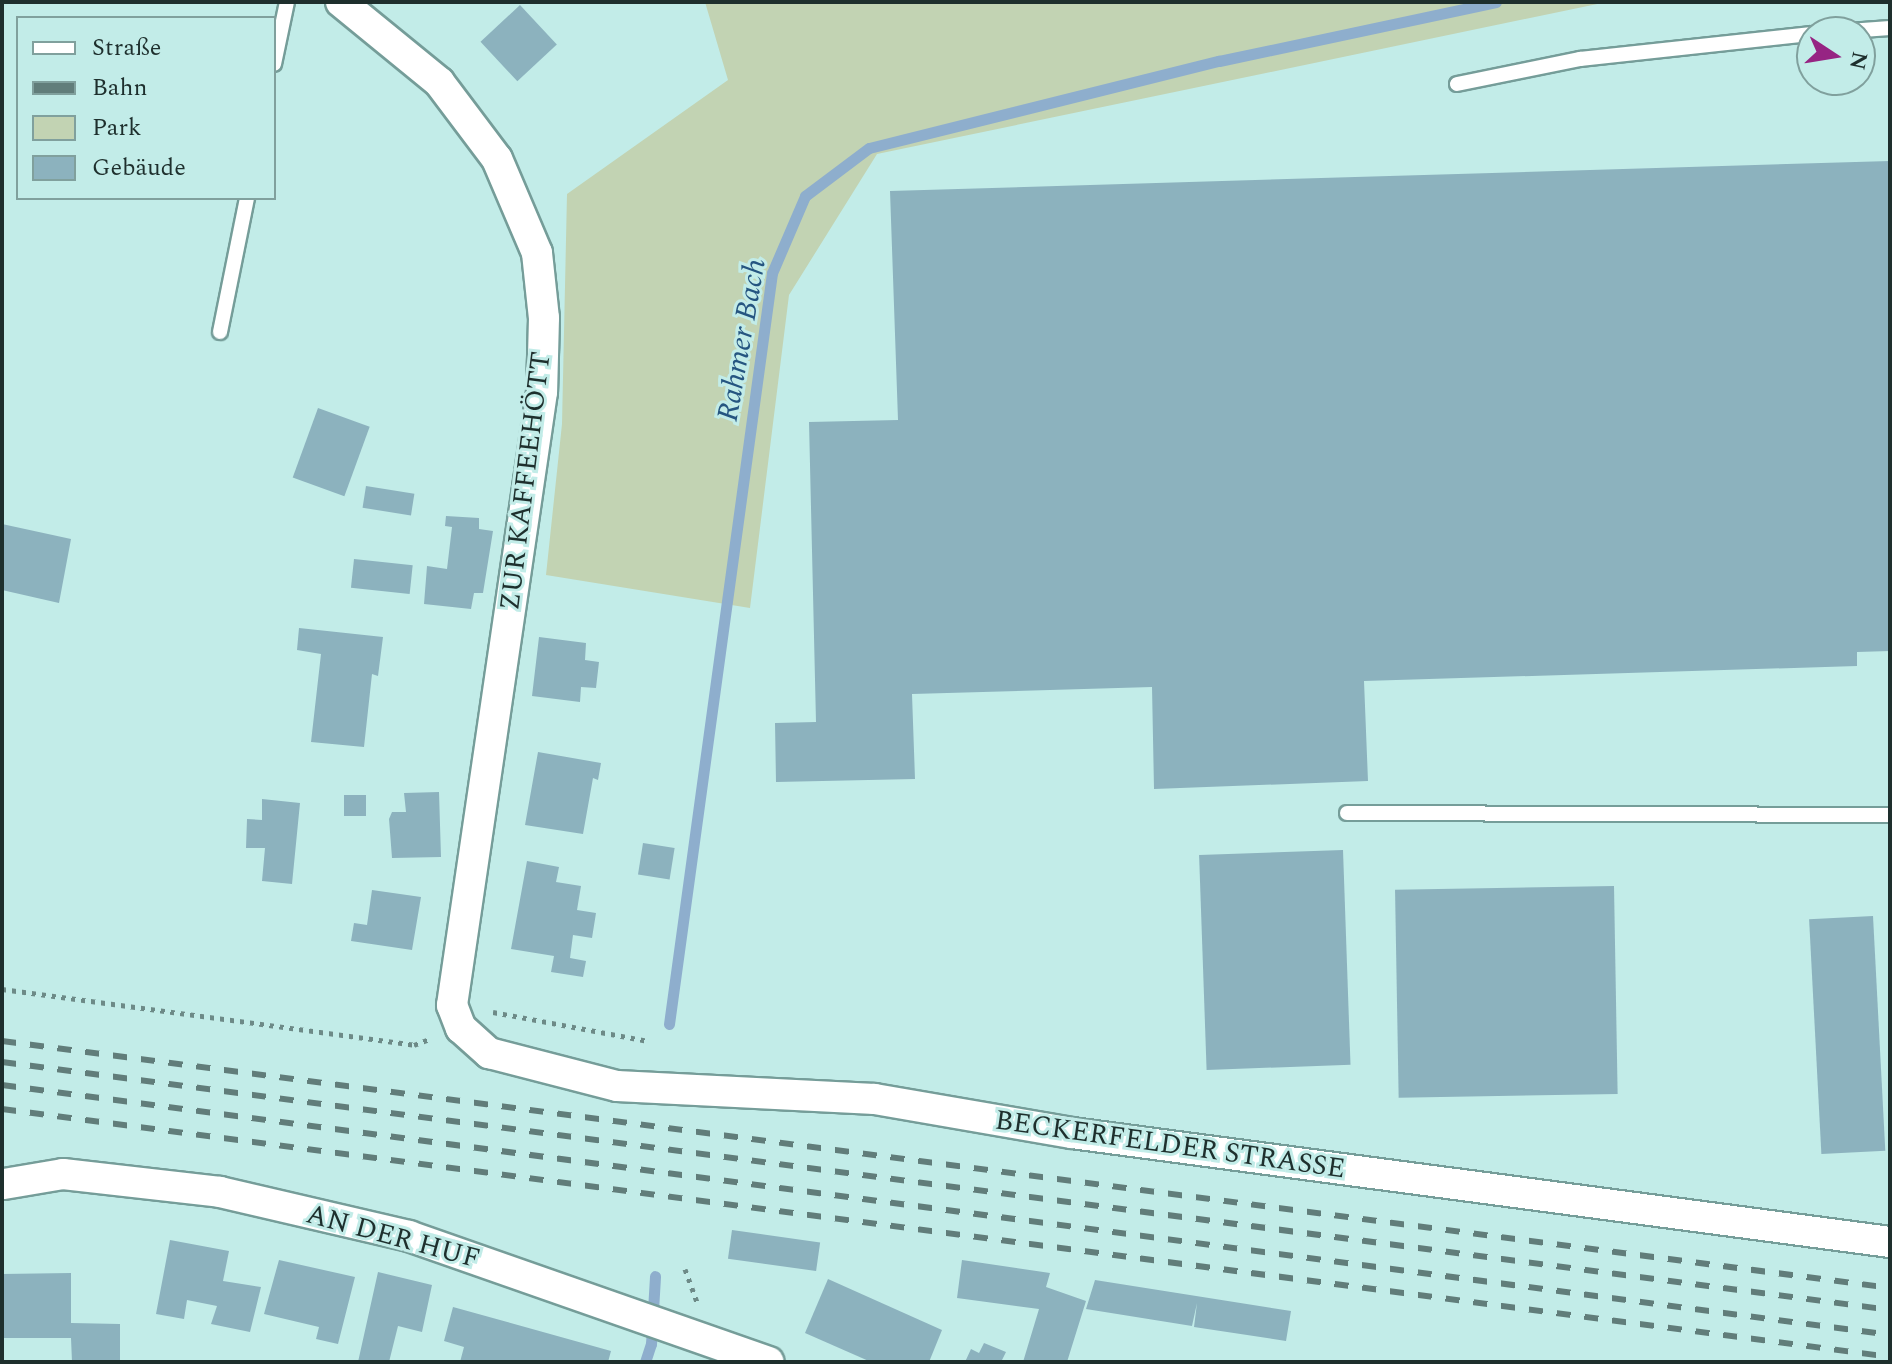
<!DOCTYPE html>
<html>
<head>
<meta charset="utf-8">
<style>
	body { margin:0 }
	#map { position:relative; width:1892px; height:1364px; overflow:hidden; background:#c2ece8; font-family:Spectral,serif }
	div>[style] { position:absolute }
	.green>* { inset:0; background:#c2d3b3 }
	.stream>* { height:11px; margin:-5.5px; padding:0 5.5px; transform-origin:5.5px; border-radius:5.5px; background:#8eaecd }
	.building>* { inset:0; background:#8cb2be; transform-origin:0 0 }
	.path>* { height:5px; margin-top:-2.5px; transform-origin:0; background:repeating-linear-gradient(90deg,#6d8a87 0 4px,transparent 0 10px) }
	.roads { filter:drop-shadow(2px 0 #759d99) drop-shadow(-2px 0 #759d99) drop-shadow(0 2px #759d99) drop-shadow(0 -2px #759d99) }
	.lane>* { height:14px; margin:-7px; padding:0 7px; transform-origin:7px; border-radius:7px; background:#fff }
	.street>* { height:30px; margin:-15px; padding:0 15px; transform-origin:15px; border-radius:15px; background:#fff }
	.rail>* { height:6px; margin-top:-3px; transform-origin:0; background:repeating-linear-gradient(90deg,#617d7a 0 14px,transparent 0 28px) }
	span { translate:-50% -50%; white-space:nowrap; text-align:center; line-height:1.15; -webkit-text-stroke:6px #c2ece8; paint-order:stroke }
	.street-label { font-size:28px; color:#1e2f2d }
	.water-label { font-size:30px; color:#255580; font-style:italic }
	.frame { position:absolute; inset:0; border:4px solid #1e2f2d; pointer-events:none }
	.legend { position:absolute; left:16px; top:16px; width:260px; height:184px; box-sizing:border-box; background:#c2ece8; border:2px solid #80a09d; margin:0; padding:10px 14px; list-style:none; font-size:24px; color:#1e2f2d }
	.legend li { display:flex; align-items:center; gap:16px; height:40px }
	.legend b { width:40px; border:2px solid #80a09d }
	.north { position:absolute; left:1796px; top:16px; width:80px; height:80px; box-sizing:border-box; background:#c2ece8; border:2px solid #80a09d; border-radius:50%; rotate:102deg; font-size:22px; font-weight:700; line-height:32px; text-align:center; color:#1e2f2d }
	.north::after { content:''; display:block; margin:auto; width:28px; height:36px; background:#962483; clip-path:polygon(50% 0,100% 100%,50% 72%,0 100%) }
</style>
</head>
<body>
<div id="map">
	<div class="green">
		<div style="clip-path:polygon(705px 2px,1607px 2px,877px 154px,789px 295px,750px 608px,546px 575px,562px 424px,567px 194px,728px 80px)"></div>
	</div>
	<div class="stream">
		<div style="left:669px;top:1024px;width:758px;rotate:-82.19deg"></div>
		<div style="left:772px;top:273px;width:84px;rotate:-66.8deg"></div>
		<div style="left:805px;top:196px;width:80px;rotate:-36.9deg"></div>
		<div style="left:869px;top:148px;width:361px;rotate:-14deg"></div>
		<div style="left:1219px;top:61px;width:283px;rotate:-12deg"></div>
		<div style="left:645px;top:1362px;width:19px;rotate:-72deg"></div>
		<div style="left:651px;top:1344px;width:68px;rotate:-86.6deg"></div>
	</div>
	<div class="building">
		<div style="left:520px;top:5px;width:54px;height:54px;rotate:47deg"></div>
		<div style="clip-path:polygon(1890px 161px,1890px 651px,1857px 652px,1857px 666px,1364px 681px,1368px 781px,1154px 789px,1152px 687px,912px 694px,915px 779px,776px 782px,775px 723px,816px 722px,809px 422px,898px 420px,890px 191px)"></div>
		<div style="left:318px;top:408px;width:55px;height:74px;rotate:20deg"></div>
		<div style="left:366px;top:486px;width:49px;height:22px;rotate:9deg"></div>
		<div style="clip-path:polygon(446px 516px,479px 518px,479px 529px,493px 531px,483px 593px,474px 593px,471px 609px,424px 604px,427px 566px,447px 569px,452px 527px,445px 526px)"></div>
		<div style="clip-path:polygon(2px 524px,71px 539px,59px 603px,2px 590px)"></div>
		<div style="left:354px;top:559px;width:59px;height:29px;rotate:6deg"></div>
		<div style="clip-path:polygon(299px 628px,383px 637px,378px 676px,372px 674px,364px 747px,311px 742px,321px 654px,297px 650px)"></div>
		<div style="clip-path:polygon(539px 637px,586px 643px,585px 660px,599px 662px,596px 688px,581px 687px,580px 702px,532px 696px)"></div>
		<div style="clip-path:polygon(538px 752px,601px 763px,598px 780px,593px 778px,583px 834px,525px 825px)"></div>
		<div style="clip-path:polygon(439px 792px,441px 857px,392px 858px,389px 819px,392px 812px,406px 812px,404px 793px)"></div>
		<div style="left:344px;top:795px;width:22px;height:21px"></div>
		<div style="clip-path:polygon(262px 799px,300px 803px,292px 884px,262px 881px,265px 848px,246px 848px,247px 819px,262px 820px)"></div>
		<div style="left:643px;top:843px;width:32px;height:32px;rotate:9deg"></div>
		<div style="left:1343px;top:850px;width:215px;height:144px;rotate:88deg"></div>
		<div style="clip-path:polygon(527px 861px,559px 867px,556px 882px,581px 886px,577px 910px,596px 913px,592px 938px,573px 935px,570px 958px,586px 961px,583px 977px,551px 972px,554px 956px,511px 949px)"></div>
		<div style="left:1614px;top:886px;width:208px;height:219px;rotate:89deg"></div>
		<div style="clip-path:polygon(372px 890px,421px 897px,412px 950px,351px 941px,354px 923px,367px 925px)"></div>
		<div style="left:1873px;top:916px;width:235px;height:64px;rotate:87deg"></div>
		<div style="left:732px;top:1230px;width:89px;height:29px;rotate:8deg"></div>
		<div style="clip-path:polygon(170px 1240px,229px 1251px,223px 1281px,261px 1287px,250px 1332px,211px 1324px,217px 1306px,187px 1300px,184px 1319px,156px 1314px)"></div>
		<div style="clip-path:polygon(279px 1260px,355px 1277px,338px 1344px,316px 1339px,319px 1327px,264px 1314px)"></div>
		<div style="clip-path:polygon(962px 1260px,1050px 1273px,1046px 1287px,1086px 1301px,1067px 1362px,1023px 1362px,1039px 1309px,957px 1298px)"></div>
		<div style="clip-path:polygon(378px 1272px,432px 1285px,422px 1332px,398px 1326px,389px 1362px,358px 1362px)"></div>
		<div style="clip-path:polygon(71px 1273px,71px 1323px,120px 1324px,120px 1362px,72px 1362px,71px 1338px,2px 1338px,2px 1274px)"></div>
		<div style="clip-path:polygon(828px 1279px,942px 1330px,929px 1362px,871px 1362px,805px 1333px)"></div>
		<div style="clip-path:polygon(1095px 1280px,1291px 1311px,1286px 1341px,1194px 1327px,1197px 1303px,1192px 1326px,1086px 1309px)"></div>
		<div style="clip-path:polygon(453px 1307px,611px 1351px,608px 1362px,460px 1362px,464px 1347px,444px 1341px)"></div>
		<div style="clip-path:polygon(984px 1343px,1006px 1352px,1001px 1362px,965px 1362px,971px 1349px,979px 1353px)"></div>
	</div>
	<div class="path">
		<div style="left:2px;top:989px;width:416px;rotate:7.7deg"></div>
		<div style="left:414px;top:1045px;width:17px;rotate:-21deg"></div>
		<div style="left:493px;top:1012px;width:158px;rotate:10.6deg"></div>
		<div style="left:685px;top:1269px;width:35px;rotate:70deg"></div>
	</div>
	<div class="roads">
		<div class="lane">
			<div style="left:1835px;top:32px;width:55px;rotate:-4.2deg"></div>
			<div style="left:274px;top:64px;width:63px;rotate:-78.2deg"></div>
			<div style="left:1457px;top:84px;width:126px;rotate:-11.5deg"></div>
			<div style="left:1580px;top:59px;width:233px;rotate:-6.2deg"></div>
			<div style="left:220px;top:332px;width:137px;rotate:-78.6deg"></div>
			<div style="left:1347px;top:813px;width:543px;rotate:0.21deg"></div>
		</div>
		<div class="street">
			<div style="left:341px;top:2px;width:127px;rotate:39.2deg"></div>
			<div style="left:439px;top:82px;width:96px;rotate:53deg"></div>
			<div style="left:497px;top:159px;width:102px;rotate:66.9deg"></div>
			<div style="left:537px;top:253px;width:65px;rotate:83.9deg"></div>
			<div style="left:544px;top:318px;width:74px;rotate:91.5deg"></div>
			<div style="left:542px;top:392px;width:620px;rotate:98.35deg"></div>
			<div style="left:452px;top:1005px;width:25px;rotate:69deg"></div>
			<div style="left:461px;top:1028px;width:38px;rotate:42deg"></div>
			<div style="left:489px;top:1053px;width:132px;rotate:14.5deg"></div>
			<div style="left:617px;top:1086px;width:258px;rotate:2.9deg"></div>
			<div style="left:875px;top:1099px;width:200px;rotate:9.8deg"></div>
			<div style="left:1072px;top:1133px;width:825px;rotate:7.59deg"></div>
			<div style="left:4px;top:1184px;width:60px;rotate:-9.6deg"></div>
			<div style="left:63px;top:1174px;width:158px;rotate:6.5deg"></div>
			<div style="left:220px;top:1192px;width:194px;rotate:13.1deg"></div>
			<div style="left:409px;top:1236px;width:381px;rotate:19.3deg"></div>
		</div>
	</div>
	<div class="rail">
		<div style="left:2px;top:1041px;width:1904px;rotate:7.45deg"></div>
		<div style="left:2px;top:1062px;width:1904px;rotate:7.48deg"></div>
		<div style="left:2px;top:1085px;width:1904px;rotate:7.54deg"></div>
		<div style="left:2px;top:1109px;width:1904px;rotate:7.48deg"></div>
	</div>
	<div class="street-label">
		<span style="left:526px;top:481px;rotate:-83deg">ZUR KAFFEEHÖTT</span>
		<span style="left:1170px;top:1145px;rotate:8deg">BECKERFELDER STRASSE</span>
		<span style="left:393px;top:1237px;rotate:15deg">AN DER HUF</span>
	</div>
	<div class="water-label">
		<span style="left:742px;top:340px;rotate:-80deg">Rahmer Bach</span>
	</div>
	<div class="frame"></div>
	<ul class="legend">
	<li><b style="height:10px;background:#fff"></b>Straße</li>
	<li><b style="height:10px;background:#617d7a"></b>Bahn</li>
	<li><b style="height:22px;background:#c2d3b3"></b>Park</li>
	<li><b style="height:22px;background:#8cb2be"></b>Gebäude</li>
	</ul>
	<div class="north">N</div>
</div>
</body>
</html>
